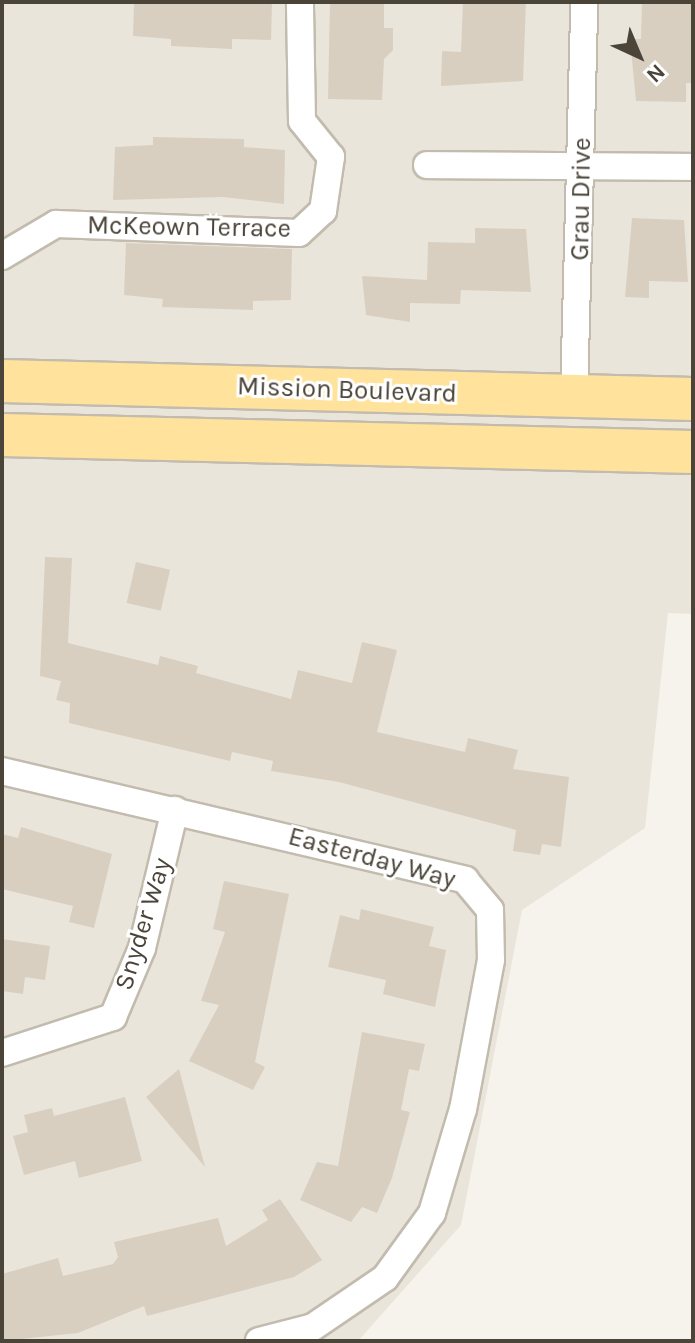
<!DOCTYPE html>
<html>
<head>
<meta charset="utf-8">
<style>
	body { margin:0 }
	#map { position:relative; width:695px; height:1343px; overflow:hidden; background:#f6f3ec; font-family:Karla,sans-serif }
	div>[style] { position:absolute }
	.residential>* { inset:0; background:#eae5da }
	.building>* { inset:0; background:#d8cfc1; transform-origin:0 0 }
	.roads { filter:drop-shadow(2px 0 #c2bbae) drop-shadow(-2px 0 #c2bbae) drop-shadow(0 2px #c2bbae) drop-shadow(0 -2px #c2bbae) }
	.minor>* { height:26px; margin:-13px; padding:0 13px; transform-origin:13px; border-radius:13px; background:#fff }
	.primary>* { height:42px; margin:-21px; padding:0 21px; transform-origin:21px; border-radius:21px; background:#ffe39c }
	span { translate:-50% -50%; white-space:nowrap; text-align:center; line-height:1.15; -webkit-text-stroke:6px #fff; paint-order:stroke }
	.street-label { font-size:26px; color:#4b4439 }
	.frame { position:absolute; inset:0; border:4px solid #4b4439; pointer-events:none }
	.north { position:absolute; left:599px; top:16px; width:80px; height:80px; -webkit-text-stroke:6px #fff; paint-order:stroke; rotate:136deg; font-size:22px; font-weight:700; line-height:32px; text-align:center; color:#4b4439 }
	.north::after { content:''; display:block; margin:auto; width:28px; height:36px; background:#4b4439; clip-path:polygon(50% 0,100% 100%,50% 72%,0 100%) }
</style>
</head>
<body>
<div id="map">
	<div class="residential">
		<div style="clip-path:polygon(2px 2px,693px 2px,693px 614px,668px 613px,645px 828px,522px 910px,461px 1225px,358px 1341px,2px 1341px)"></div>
	</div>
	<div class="building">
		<div style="clip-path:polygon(134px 2px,272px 2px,271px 40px,232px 39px,232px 49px,171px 46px,171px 39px,133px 36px)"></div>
		<div style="clip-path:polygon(330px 2px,384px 2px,384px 28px,393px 28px,393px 50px,384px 59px,382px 100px,328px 99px)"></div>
		<div style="clip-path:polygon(463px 2px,526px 2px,523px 81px,441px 86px,442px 51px,461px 52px)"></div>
		<div style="clip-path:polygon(642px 2px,693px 2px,693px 83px,686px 83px,686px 102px,636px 101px,630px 39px,641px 39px)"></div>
		<div style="clip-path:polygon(153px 137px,244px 139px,244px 147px,285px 150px,284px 204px,223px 197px,113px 200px,115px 147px,153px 145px)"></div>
		<div style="clip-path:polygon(632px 218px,684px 220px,688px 282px,649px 281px,649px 298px,625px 297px)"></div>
		<div style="clip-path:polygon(475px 228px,526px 229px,531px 292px,461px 290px,460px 304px,410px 303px,410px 322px,366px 315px,362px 276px,427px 280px,428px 242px,475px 243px)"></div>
		<div style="clip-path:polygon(126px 243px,292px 249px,291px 300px,253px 301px,253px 310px,162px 307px,163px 299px,124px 295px)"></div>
		<div style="clip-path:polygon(45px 557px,72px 558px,68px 643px,158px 665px,160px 656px,198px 666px,196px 673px,291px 699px,298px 670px,352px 683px,362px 642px,397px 650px,377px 732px,465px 752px,468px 738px,518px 750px,513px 769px,569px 777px,561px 847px,542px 844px,540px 855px,513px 851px,516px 830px,339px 782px,271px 771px,273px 761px,232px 752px,230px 761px,69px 723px,70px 703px,56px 700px,61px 681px,40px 676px)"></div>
		<div style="left:136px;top:562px;width:35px;height:42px;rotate:13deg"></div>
		<div style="clip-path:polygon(21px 827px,112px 854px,94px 928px,69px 922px,73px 906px,2px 889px,2px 834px,18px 838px)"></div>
		<div style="clip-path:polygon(224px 881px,289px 894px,255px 1062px,265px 1067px,253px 1090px,189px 1061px,219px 1005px,201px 1001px,225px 932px,213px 929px)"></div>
		<div style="clip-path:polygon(361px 909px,434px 927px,429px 946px,446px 950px,435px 1007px,383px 994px,386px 980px,328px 967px,340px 915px,359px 920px)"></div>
		<div style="clip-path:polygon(2px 939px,50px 946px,45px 980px,25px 977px,23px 994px,2px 991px)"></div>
		<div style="clip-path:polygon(362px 1032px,425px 1044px,419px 1071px,409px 1069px,401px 1110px,410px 1112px,392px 1178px,377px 1213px,362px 1207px,351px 1222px,300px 1200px,317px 1162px,338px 1166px)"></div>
		<div style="clip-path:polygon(179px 1069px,205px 1167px,146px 1097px)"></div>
		<div style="clip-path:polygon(125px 1097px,142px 1161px,79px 1178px,75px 1161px,24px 1175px,13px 1136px,28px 1132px,24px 1115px,52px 1108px,54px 1116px)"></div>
		<div style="clip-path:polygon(280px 1199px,322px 1260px,294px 1277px,147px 1316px,144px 1306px,78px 1333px,2px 1341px,2px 1274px,58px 1258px,63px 1276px,113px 1264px,118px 1257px,114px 1242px,218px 1218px,226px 1246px,268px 1220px,262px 1210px)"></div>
	</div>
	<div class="roads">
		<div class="minor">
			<div style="left:427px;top:165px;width:266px;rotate:0.4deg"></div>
			<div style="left:2px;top:256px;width:63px;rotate:-30.7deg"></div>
			<div style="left:56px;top:224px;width:243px;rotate:2.1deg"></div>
			<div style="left:299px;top:233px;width:33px;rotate:-43deg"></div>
			<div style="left:323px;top:211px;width:55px;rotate:-81.6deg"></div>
			<div style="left:331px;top:157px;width:46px;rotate:-128.9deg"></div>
			<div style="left:302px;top:121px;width:119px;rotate:-91deg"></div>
			<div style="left:574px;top:396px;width:394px;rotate:-88.5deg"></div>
			<div style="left:2px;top:771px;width:476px;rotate:13.2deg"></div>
			<div style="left:465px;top:880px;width:39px;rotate:50deg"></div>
			<div style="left:490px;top:910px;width:50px;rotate:88.9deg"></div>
			<div style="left:491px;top:960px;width:152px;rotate:100.6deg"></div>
			<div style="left:463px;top:1109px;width:109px;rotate:106.6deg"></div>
			<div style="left:432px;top:1213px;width:80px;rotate:125.9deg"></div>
			<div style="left:385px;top:1278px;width:87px;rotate:145.8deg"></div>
			<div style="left:313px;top:1327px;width:56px;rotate:165.5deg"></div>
			<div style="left:2px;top:1053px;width:117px;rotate:-18deg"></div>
			<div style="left:113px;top:1017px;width:75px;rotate:-67.2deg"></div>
			<div style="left:142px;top:948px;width:142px;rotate:-76.6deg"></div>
		</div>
		<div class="primary">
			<div style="left:2px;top:381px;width:691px;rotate:1.49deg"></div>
			<div style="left:2px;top:435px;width:691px;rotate:1.41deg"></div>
		</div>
	</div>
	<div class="street-label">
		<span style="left:581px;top:199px;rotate:-89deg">Grau Drive</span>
		<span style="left:189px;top:227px;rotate:1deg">McKeown Terrace</span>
		<span style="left:347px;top:390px;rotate:2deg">Mission Boulevard</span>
		<span style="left:372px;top:858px;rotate:15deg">Easterday Way</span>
		<span style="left:143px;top:924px;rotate:-73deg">Snyder Way</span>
	</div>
	<div class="frame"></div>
	<div class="north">N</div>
</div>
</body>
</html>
